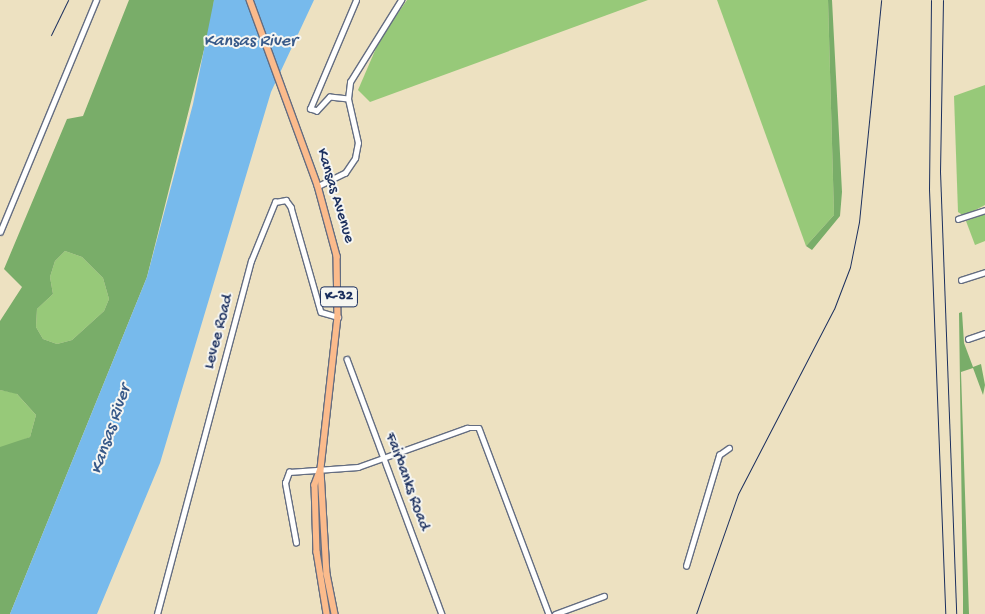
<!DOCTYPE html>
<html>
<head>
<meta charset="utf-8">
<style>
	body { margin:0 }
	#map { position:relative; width:985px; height:614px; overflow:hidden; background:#ede1c1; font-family:"Gochi Hand",sans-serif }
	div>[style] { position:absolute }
	.green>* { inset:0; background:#97c979 }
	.forest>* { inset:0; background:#79ad69 }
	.water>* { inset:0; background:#77baec }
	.roads { filter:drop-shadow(1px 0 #646d81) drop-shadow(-1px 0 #646d81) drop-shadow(0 1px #646d81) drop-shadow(0 -1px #646d81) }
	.minor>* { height:4.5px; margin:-2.25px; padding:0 2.25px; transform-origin:2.25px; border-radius:2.25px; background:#fff }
	.major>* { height:5.5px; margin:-2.75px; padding:0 2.75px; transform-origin:2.75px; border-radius:2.75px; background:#fbbb8c }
	.rail>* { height:1px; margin:-0.5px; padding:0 0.5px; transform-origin:0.5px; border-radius:0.5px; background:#1b2f5e }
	span { translate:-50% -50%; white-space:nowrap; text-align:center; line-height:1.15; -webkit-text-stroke:4px #f6f6f2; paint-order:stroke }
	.shield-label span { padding:1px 4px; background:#f6f6f2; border:1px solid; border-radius:4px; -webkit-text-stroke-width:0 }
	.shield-label { font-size:15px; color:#1b2f5e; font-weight:700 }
	.street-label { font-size:16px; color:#1b2f5e }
	.water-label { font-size:18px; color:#375989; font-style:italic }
</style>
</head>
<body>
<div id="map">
	<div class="green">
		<div style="clip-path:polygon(407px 0,648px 0,370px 102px,358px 90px,380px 39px)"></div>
		<div style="clip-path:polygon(717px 0,828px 0,834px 215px,806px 246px)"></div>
		<div style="clip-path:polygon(985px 85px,985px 205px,964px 216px,958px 212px,954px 96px)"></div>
		<div style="clip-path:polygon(985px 214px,985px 241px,975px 245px,966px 221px)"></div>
		<div style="clip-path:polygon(65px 251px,82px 257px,103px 278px,109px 299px,104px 311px,72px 340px,57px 344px,43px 339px,36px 327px,37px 309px,53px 294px,50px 277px,55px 261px)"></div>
		<div style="clip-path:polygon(0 390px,16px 393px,36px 415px,30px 437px,4px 448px,0 447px)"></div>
	</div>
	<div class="forest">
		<div style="clip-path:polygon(evenodd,129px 0,214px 0,213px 14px,147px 277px,10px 614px,0 614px,0 447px,30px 437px,36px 415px,17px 394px,0 390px,0 321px,22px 287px,4px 269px,67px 119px,83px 116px,129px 0,65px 251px,82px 257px,103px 278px,109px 299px,104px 311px,72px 340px,57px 344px,43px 339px,36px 327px,37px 309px,53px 294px,50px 277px,55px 261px,65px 251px)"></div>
		<div style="clip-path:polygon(828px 0,832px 0,842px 192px,840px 216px,812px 250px,806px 246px,834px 215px)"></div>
		<div style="clip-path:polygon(962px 312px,964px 343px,973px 367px,981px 364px,985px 385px,983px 395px,973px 368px,961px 372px,969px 614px,963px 614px,963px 598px,959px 313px)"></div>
	</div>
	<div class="water">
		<div style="clip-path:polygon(214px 0,314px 0,271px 92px,160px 463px,97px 614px,10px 614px,147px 277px,193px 104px)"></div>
	</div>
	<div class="roads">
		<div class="minor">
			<div style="left:348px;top:99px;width:18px;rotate:-174deg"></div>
			<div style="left:330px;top:97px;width:19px;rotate:133deg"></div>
			<div style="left:317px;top:111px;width:7px;rotate:-164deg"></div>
			<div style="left:310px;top:109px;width:118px;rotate:-67.1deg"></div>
			<div style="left:318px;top:186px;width:30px;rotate:-26deg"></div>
			<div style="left:345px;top:173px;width:18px;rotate:-56deg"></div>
			<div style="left:355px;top:158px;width:15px;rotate:-79deg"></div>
			<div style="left:358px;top:143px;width:45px;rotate:-102.8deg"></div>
			<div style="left:348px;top:99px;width:17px;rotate:-83deg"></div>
			<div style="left:350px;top:82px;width:97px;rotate:-58.1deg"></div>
			<div style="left:958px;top:219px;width:28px;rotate:-18deg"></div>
			<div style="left:0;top:232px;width:251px;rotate:-67.5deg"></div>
			<div style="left:961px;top:280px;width:25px;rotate:-18deg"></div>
			<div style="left:968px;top:339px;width:18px;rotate:-19deg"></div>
			<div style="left:347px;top:359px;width:272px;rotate:69.6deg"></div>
			<div style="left:296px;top:543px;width:61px;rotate:-100.4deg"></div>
			<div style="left:285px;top:483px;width:12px;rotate:-70deg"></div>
			<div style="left:289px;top:472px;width:69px;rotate:-4.1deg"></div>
			<div style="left:358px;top:467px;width:116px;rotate:-19.7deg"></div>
			<div style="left:467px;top:428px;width:12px"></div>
			<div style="left:479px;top:428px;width:199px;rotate:69.4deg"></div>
			<div style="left:686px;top:566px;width:116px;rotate:-73.4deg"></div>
			<div style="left:719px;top:455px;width:12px;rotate:-35deg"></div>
			<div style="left:157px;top:614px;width:365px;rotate:-75.1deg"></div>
			<div style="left:251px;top:261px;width:64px;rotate:-67.9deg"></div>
			<div style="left:275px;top:202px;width:11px;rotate:-10deg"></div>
			<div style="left:286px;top:200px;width:9px;rotate:54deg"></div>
			<div style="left:291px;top:207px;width:109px;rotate:74.1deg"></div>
			<div style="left:321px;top:312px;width:18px;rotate:16deg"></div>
			<div style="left:555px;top:614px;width:52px;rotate:-20.2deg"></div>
		</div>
		<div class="major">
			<div style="left:250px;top:0;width:198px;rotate:69.9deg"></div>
			<div style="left:318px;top:186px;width:73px;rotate:74.8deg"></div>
			<div style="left:337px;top:256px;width:61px;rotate:89.1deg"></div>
			<div style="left:338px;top:317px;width:153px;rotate:96.4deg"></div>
			<div style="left:321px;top:469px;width:17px;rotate:111deg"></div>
			<div style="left:315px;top:485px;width:67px;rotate:88.3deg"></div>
			<div style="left:317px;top:552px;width:63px;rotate:80.8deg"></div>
			<div style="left:321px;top:471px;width:103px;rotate:86.7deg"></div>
			<div style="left:327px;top:574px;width:41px;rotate:78.7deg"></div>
		</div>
	</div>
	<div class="rail">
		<div style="left:931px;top:0;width:189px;rotate:90.6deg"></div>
		<div style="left:929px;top:189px;width:425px;rotate:87.8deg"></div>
		<div style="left:943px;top:0;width:171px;rotate:91deg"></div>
		<div style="left:940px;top:171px;width:443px;rotate:87.9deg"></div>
		<div style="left:51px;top:35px;width:39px;rotate:-64deg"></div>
		<div style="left:696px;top:614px;width:127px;rotate:-70.7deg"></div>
		<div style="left:738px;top:494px;width:208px;rotate:-62.6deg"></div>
		<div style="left:834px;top:309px;width:45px;rotate:-69.1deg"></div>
		<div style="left:850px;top:267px;width:46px;rotate:-78.7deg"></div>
		<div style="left:859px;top:222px;width:223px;rotate:-84.3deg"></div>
	</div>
	<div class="shield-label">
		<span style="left:339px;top:297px">K-32</span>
	</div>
	<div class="street-label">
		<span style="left:334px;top:196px;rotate:73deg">Kansas Avenue</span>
		<span style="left:220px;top:332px;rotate:-75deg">Levee Road</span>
		<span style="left:406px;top:482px;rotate:70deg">Fairbanks Road</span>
	</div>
	<div class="water-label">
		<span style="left:250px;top:42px">Kansas River</span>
		<span style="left:112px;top:430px;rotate:-71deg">Kansas River</span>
	</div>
</div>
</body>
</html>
